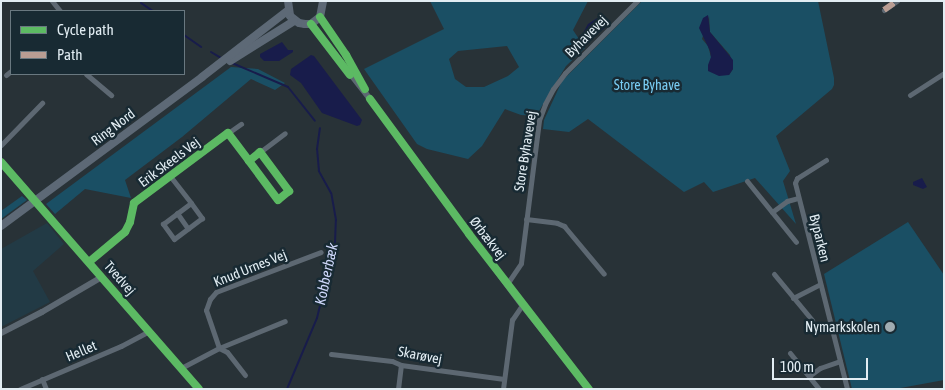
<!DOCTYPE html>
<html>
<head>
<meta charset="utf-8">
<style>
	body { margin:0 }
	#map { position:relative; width:945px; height:390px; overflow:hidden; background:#283237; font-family:"Asap Condensed",sans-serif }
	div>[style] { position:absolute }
	.built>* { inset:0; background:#223a45 }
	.green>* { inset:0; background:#1a4f64 }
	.water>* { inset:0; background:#181c4b }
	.stream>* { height:2px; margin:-1px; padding:0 1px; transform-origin:1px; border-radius:1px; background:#181c4b }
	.minor>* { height:5px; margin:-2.5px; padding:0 2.5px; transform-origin:2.5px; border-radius:2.5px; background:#5d6872 }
	.tertiary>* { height:6px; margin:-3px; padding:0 3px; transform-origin:3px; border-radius:3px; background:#5d6872 }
	.secondary>* { height:8px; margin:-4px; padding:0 4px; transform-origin:4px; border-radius:4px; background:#5d6976 }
	.tertiary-bridge>* { height:6px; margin:-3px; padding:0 3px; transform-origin:3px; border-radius:3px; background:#5d6872 }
	.quiet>* { height:6px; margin-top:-3px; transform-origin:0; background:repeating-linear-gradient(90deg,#b99d93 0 12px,transparent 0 18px) }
	.cycleway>* { height:8px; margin:-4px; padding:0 4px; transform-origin:4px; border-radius:4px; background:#5cba63 }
	.dots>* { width:14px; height:14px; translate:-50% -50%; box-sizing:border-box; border:2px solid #182a33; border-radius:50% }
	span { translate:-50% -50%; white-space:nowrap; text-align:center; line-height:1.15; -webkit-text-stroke:5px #182a33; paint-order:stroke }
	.street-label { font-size:14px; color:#e2edf3 }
	.park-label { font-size:14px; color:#79ccf3 }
	.poi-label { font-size:14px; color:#e2edf3 }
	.right { translate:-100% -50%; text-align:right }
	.water-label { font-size:15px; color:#ced7fa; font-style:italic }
	.frame { position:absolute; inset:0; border:2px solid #e2edf3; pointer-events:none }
	.legend { position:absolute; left:10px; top:10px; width:175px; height:65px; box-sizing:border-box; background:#182a33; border:1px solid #697880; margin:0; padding:6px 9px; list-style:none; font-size:15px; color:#e2edf3 }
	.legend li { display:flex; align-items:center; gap:10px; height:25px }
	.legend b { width:25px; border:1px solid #697880 }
	.scale { position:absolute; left:772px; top:358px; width:96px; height:22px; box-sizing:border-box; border:2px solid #e2edf3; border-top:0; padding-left:6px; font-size:15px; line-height:18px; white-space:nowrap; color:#e2edf3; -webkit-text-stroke:4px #182a33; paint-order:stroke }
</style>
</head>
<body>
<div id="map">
	<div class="built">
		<div style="clip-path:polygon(47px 223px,64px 244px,33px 271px,50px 302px,1px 327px,1px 249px)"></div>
	</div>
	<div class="green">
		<div style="clip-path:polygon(evenodd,430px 1px,588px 1px,573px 30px,585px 48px,566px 66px,536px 116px,521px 115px,505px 109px,482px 146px,468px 159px,427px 149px,417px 144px,364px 69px,444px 29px,430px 1px,507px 46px,519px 67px,508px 76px,484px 87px,466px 87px,455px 79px,449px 59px,458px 51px,507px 46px)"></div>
		<div style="clip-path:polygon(evenodd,642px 1px,818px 1px,834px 78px,834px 85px,832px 89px,776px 136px,790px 171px,783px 181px,796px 224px,755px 178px,713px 192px,704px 182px,684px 192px,588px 119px,569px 132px,543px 129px,544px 120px,562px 81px,642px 1px,709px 16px,710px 32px,730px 55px,733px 69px,729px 75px,711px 57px,708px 46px,702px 39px,709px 16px)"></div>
		<div style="clip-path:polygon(231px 67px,258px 69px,285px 83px,275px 90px,251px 79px,182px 137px,125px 180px,131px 198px,85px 189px,55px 214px,46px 204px)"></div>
		<div style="clip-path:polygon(22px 196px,27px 200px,1px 219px,1px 211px)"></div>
		<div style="clip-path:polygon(908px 222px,944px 275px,944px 380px,895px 389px,852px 389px,824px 274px)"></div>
	</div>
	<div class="water">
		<div style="clip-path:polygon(602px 15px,607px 19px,607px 26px,593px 38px,585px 38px,583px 33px,588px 24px)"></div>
		<div style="clip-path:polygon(708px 15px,710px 32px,733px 60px,733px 69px,729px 75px,719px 76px,708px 71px,708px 65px,711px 57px,710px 51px,699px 28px,703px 18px)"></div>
		<div style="clip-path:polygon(282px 42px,288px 50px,293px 50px,293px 52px,279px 61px,264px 61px,260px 57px,260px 54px)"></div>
		<div style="clip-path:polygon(311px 55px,314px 56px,362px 120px,360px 125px,357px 126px,322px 113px,301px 83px,290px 75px,291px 69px)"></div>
		<div style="clip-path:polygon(922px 178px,927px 187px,923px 189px,913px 185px,913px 182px)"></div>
	</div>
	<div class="stream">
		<div style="left:141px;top:3px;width:14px;rotate:34deg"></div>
		<div style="left:184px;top:35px;width:21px;rotate:35deg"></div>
		<div style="left:211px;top:52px;width:12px;rotate:31deg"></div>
		<div style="left:232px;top:63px;width:61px;rotate:23.2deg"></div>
		<div style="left:288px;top:87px;width:43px;rotate:51.5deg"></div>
		<div style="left:287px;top:389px;width:77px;rotate:-67.1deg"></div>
		<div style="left:317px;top:318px;width:76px;rotate:-76.3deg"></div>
		<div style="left:335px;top:244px;width:24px;rotate:-88deg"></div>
		<div style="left:336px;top:220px;width:27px;rotate:-100deg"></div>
		<div style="left:331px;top:193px;width:25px;rotate:-119deg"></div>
		<div style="left:319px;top:171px;width:22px;rotate:-95deg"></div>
		<div style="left:317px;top:149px;width:21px;rotate:-82deg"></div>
	</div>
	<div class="minor">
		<div style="left:52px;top:1px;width:13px;rotate:51deg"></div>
		<div style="left:884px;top:10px;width:16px;rotate:-35deg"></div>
		<div style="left:86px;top:74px;width:33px;rotate:40deg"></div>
		<div style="left:6px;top:75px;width:6px;rotate:-39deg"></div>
		<div style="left:910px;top:95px;width:40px;rotate:-32.9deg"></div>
		<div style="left:228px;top:133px;width:16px;rotate:-35deg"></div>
		<div style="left:1px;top:145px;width:59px;rotate:-45.7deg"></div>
		<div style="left:260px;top:152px;width:31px;rotate:-37deg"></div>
		<div style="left:826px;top:160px;width:34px;rotate:148deg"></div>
		<div style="left:797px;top:178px;width:5px;rotate:112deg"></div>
		<div style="left:795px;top:183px;width:212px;rotate:75.8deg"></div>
		<div style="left:170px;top:176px;width:34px;rotate:52deg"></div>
		<div style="left:191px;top:203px;width:19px;rotate:54deg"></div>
		<div style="left:202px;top:218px;width:35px;rotate:143deg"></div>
		<div style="left:174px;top:239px;width:19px;rotate:-126deg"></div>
		<div style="left:163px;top:224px;width:35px;rotate:-37deg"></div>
		<div style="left:747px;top:181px;width:78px;rotate:51.2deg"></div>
		<div style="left:772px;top:212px;width:19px;rotate:-36deg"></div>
		<div style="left:787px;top:201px;width:11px;rotate:-15deg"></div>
		<div style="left:177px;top:213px;width:19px;rotate:55deg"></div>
		<div style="left:526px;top:219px;width:31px;rotate:7deg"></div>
		<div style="left:557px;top:223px;width:8px;rotate:23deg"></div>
		<div style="left:564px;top:226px;width:62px;rotate:50.2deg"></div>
		<div style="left:89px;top:262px;width:47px;rotate:-39.8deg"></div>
		<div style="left:125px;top:232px;width:11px;rotate:-63deg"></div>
		<div style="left:130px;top:222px;width:19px;rotate:-78deg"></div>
		<div style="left:134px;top:203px;width:117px;rotate:-36.7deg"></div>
		<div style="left:228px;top:133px;width:35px;rotate:53deg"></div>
		<div style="left:249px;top:161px;width:14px;rotate:-39deg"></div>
		<div style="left:260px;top:152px;width:49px;rotate:53.4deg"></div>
		<div style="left:289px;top:191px;width:14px;rotate:141deg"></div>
		<div style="left:278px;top:200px;width:49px;rotate:-126.6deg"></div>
		<div style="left:774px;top:274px;width:60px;rotate:50.4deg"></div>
		<div style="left:507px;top:284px;width:25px;rotate:-56deg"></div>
		<div style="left:521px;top:263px;width:144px;rotate:-82.8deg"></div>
		<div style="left:539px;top:120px;width:17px;rotate:-69deg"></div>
		<div style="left:545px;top:104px;width:17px;rotate:-62deg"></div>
		<div style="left:553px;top:89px;width:20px;rotate:-53deg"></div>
		<div style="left:565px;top:73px;width:102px;rotate:-45deg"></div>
		<div style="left:793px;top:298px;width:30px;rotate:-27deg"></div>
		<div style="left:790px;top:353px;width:46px;rotate:51.1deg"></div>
		<div style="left:331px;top:354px;width:61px;rotate:6.5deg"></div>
		<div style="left:392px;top:361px;width:10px;rotate:24deg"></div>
		<div style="left:401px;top:365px;width:104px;rotate:7.7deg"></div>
		<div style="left:181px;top:368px;width:43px;rotate:-27.8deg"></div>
		<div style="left:219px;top:348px;width:71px;rotate:-22.2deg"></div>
		<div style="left:245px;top:375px;width:29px;rotate:-128deg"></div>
		<div style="left:227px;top:352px;width:9px;rotate:-153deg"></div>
		<div style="left:219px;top:348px;width:40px;rotate:-108.9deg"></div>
		<div style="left:206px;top:310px;width:12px;rotate:-70deg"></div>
		<div style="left:210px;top:299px;width:9px;rotate:-49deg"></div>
		<div style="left:216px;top:292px;width:112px;rotate:-20.9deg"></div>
		<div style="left:809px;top:376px;width:14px;rotate:-36deg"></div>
		<div style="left:820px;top:368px;width:21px;rotate:-19deg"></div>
		<div style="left:42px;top:379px;width:11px;rotate:68deg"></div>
		<div style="left:20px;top:389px;width:110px;rotate:-23.1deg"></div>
		<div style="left:121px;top:346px;width:32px;rotate:-28deg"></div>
		<div style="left:398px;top:389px;width:24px;rotate:-83deg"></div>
		<div style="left:503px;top:389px;width:70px;rotate:-82.6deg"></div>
		<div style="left:512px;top:320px;width:18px;rotate:-56deg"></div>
	</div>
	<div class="tertiary">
		<div style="left:320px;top:17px;width:46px;rotate:55.6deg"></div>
		<div style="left:346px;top:55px;width:35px;rotate:61deg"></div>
		<div style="left:311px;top:24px;width:95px;rotate:51.8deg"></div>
		<div style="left:370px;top:99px;width:256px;rotate:53.6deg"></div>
		<div style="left:522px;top:305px;width:107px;rotate:51.4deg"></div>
		<div style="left:1px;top:162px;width:36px;rotate:48deg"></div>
		<div style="left:52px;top:220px;width:224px;rotate:49deg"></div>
		<div style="left:1px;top:333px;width:46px;rotate:-27.1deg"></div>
		<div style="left:42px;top:312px;width:69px;rotate:-30.3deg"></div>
	</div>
	<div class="secondary">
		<div style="left:288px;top:1px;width:15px;rotate:82deg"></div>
		<div style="left:290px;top:16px;width:11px;rotate:38deg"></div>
		<div style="left:299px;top:23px;width:6px;rotate:9deg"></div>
		<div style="left:305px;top:24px;width:6px"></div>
		<div style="left:311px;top:24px;width:11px;rotate:-38deg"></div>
		<div style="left:320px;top:17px;width:16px;rotate:-79deg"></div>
		<div style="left:230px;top:61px;width:75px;rotate:-32deg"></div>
		<div style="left:1px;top:226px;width:250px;rotate:-36.5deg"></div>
		<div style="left:202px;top:77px;width:108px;rotate:-37.8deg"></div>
	</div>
	<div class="tertiary-bridge">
		<div style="left:25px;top:189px;width:41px;rotate:48.9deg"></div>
	</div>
	<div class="quiet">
		<div style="left:884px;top:10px;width:16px;rotate:-35deg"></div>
	</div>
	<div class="cycleway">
		<div style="left:320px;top:17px;width:46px;rotate:55.6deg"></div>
		<div style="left:346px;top:55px;width:39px;rotate:61deg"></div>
		<div style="left:311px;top:24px;width:64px;rotate:52.6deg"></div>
		<div style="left:370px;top:99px;width:167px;rotate:53.7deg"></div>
		<div style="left:469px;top:234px;width:196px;rotate:52.3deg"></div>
		<div style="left:1px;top:162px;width:301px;rotate:48.9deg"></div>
		<div style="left:89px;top:262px;width:47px;rotate:-39.8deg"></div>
		<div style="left:125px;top:232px;width:11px;rotate:-63deg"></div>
		<div style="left:130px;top:222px;width:19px;rotate:-78deg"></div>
		<div style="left:134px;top:203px;width:117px;rotate:-36.7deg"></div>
		<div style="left:228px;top:133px;width:35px;rotate:53deg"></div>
		<div style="left:249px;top:161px;width:14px;rotate:-39deg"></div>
		<div style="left:260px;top:152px;width:49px;rotate:53.4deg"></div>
		<div style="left:289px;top:191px;width:14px;rotate:141deg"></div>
		<div style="left:278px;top:200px;width:49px;rotate:-126.6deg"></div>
	</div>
	<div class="dots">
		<div style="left:890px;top:327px;background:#a1acb1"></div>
	</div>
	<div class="street-label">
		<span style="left:586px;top:36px;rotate:-45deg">Byhavevej</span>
		<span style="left:113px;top:127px;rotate:-37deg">Ring Nord</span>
		<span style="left:525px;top:151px;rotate:-81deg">Store Byhavevej</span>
		<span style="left:169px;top:162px;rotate:-37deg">Erik Skeels Vej</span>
		<span style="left:488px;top:238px;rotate:52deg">Ørbækvej</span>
		<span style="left:820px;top:238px;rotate:76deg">Byparken</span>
		<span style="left:250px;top:268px;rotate:-22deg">Knud Urnes Vej</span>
		<span style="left:120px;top:278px;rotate:49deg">Tvedvej</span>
		<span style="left:81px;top:351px;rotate:-23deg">Hellet</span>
		<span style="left:420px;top:355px;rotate:11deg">Skarøvej</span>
	</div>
	<div class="park-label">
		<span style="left:647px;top:85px">Store Byhave</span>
	</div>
	<div class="poi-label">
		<span class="right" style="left:880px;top:327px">Nymarkskolen</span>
	</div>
	<div class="water-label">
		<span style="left:326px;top:274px;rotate:-78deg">Kobberbæk</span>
	</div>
	<div class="frame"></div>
	<ul class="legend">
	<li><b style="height:6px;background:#5cba63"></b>Cycle path</li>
	<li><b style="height:6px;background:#b99d93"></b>Path</li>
	</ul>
	<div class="scale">100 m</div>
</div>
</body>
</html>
